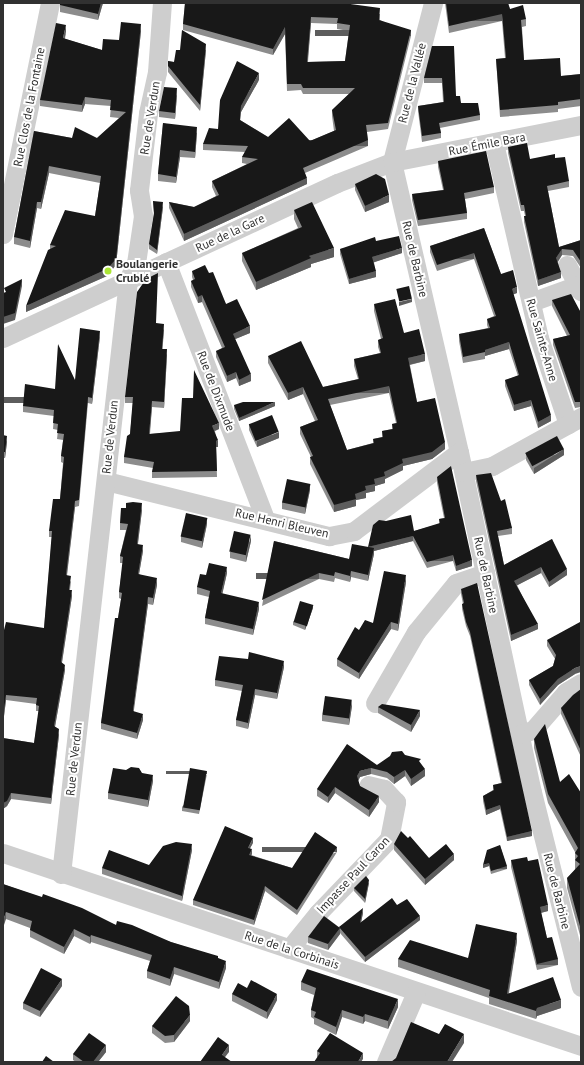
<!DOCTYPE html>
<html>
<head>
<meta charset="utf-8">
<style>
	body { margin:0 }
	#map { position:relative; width:584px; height:1065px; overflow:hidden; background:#fff; font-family:"PT Sans",sans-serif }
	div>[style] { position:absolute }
	.minor>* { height:19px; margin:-9.5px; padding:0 9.5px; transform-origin:9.5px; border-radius:9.5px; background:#cecece }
	.wall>* { inset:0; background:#8c8c8c }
	.shaded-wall>* { inset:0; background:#5d5d5d; transform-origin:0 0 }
	.building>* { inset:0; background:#181818; transform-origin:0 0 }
	.dots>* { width:11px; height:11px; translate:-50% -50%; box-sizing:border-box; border:2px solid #fff; border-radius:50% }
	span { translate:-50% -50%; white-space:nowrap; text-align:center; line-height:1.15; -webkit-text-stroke:4px #fff; paint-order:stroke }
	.street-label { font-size:12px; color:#313131 }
	.poi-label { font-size:12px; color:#313131; font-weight:700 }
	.left { translate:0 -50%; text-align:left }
	.frame { position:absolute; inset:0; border:4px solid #313131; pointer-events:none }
</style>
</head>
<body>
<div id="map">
	<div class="minor">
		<div style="left:433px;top:3px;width:164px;rotate:104.5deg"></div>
		<div style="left:392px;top:162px;width:298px;rotate:77deg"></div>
		<div style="left:459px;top:452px;width:348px;rotate:77.9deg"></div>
		<div style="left:532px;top:792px;width:201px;rotate:75.9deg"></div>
		<div style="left:494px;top:143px;width:200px;rotate:77deg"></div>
		<div style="left:539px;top:338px;width:91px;rotate:71.4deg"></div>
		<div style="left:3px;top:234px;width:236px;rotate:-78.5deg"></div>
		<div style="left:166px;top:262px;width:275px;rotate:68.9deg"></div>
		<div style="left:567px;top:265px;width:30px;rotate:62deg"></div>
		<div style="left:531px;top:302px;width:50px;rotate:-19.9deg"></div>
		<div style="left:3px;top:338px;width:368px;rotate:-24.9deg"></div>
		<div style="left:337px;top:183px;width:59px;rotate:-20.9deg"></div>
		<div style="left:392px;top:162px;width:193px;rotate:-11.1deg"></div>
		<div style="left:464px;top:472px;width:29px;rotate:-12deg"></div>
		<div style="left:492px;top:466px;width:102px;rotate:-28.8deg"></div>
		<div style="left:106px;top:481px;width:230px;rotate:13.9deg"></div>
		<div style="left:329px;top:536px;width:25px;rotate:-11deg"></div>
		<div style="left:354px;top:531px;width:131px;rotate:-37deg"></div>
		<div style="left:375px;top:703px;width:82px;rotate:-60deg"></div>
		<div style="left:416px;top:632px;width:63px;rotate:-50.8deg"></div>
		<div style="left:456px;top:583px;width:31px;rotate:-19deg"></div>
		<div style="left:520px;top:734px;width:14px;rotate:-17deg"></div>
		<div style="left:533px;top:730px;width:50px;rotate:-49deg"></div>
		<div style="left:566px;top:692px;width:17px;rotate:-31deg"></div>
		<div style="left:3px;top:853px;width:609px;rotate:18.46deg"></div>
		<div style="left:61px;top:874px;width:598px;rotate:-83.56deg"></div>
		<div style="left:128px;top:280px;width:19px;rotate:-65deg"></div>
		<div style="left:136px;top:263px;width:48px;rotate:-81.5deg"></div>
		<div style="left:143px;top:216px;width:26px;rotate:-99deg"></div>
		<div style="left:139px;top:190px;width:78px;rotate:-83.3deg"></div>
		<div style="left:148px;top:113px;width:42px;rotate:-77.6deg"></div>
		<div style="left:157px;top:72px;width:69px;rotate:-85.9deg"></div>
		<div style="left:289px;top:949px;width:46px;rotate:-51.1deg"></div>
		<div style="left:318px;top:913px;width:103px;rotate:-46.2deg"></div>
		<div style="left:389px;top:839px;width:38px;rotate:-79deg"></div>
		<div style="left:396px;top:802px;width:18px;rotate:-133deg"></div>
		<div style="left:384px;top:789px;width:16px;rotate:-166deg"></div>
		<div style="left:386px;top:1062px;width:76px;rotate:-66.8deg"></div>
	</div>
	<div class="wall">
		<div style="clip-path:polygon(103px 3px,98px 20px,60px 12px,60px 5px)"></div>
		<div style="clip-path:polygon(evenodd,185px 3px,380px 14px,380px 20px,411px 36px,388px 129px,367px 132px,368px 146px,305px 173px,307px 184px,184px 241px,169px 208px,169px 202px,194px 207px,216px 196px,212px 187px,212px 181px,247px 164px,242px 163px,242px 157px,245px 152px,203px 150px,203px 144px,218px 129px,259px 80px,241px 112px,240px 120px,268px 137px,310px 141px,334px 131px,332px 116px,332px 110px,349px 94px,303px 94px,301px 90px,287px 91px,285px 34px,273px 55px,183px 30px,183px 24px,185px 3px,311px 23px,337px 24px,337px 29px,349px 31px,345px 61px,308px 62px,311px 23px)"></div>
		<div style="clip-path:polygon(445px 3px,508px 3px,510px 9px,526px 19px,526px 26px,522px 27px,524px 60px,561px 76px,581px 74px,581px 106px,558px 109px,558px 112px,500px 117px,496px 59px,505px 58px,502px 21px,449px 33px)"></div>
		<div style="clip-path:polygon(141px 31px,116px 265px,107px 276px,26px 312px,50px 249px,50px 245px,95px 216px,100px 183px,49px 173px,41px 209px,37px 208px,30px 248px,14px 244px,14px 237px,34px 131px,72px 138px,97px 138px,119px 118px,110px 117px,111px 106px,85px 104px,82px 112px,40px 106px,40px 100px,66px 32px,65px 39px,102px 50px,119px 40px)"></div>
		<div style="clip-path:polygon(432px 46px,456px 96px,461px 103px,480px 115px,480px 120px,440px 128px,441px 133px,441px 138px,422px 142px,418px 111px,418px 106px,443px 102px,442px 83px,424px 83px,424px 78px)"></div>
		<div style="clip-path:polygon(180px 50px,206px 50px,200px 111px,168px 72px,168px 61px,174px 62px)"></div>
		<div style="clip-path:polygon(177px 95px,175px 119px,159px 117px,159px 111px)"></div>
		<div style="clip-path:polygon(163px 123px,197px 133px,195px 158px,180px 157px,176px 183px,158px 181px,158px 174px)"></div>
		<div style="clip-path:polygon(508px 147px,530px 159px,555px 158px,569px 181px,569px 187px,548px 191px,559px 247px,581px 240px,581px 268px,573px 256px,562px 255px,558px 262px,561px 278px,538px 286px,524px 222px,524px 216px,525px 216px,524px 211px,521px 211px,508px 153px)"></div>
		<div style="clip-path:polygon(438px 161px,494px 187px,494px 193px,465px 199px,467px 213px,467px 219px,418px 226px,412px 200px,412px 194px,443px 190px,438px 167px)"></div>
		<div style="clip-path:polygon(355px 184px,389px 202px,365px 212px,355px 190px)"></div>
		<div style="clip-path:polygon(153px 201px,163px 207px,157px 254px,149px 249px,149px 244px,154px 215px)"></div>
		<div style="clip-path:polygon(294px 210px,334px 257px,311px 264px,311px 267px,256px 290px,242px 261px,242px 253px,298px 228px,294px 219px)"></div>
		<div style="clip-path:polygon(484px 228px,501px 274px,517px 293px,513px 294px,551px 421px,538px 428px,531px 406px,514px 411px,505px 386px,505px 380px,518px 376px,509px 349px,485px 356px,485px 359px,463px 363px,459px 341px,459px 334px,488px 328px,487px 325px,487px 319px,494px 316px,474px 259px,437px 271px,430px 252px,430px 246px)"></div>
		<div style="clip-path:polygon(376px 241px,402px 253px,374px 262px,376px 277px,349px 284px,340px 254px,340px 249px)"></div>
		<div style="clip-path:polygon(192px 271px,209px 273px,226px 304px,250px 333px,235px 339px,251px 381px,239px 386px,236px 378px,227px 382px,216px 357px,216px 351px,222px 348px,202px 302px,198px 303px,191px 287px,191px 281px,193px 280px,192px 277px)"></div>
		<div style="clip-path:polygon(552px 300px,581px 311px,581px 407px,575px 408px,553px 345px,553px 339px,567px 336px,552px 306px)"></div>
		<div style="clip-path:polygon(evenodd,374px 304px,404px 333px,425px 361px,410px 365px,417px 402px,445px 449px,432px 459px,403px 466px,403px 470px,385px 479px,385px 483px,375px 486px,375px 491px,366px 493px,366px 498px,356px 500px,356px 506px,334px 512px,310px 464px,310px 457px,311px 457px,300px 434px,300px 427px,315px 421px,303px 394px,288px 400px,268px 363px,268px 356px,323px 387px,358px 379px,354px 366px,354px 359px,380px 353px,378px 347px,378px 340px,381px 339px,374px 311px,374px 304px,389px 393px,396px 423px,392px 424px,392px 429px,382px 431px,382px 437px,373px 439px,373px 443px,347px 450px,330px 405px,389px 393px)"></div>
		<div style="clip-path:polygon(156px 324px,164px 330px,162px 349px,167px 355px,164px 408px,152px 407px,150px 434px,219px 429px,215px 431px,218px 447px,216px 447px,217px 477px,152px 478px,152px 472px,153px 468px,124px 463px,124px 457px,130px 434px,133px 403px,125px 403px,125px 397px)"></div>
		<div style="clip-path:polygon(100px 336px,92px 404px,88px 403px,79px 506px,75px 507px,67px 576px,71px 582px,70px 590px,72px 596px,62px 663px,65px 670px,55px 727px,59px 735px,51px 804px,11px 799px,7px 806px,3px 809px,3px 738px,34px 743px,39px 711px,36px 711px,36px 704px,6px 700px,3px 724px,3px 630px,44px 628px,52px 537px,49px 537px,49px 531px,60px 499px,63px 463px,61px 462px,61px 456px,63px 440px,57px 439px,58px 430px,53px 429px,54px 416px,23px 412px,23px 406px,55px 389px,75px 380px)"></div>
		<div style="clip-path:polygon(234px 405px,275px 406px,239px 421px,234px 409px)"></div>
		<div style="clip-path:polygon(249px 424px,279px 438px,257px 447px,249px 430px)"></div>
		<div style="clip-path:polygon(3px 435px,7px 442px,5px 458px,3px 458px)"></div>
		<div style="clip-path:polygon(526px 454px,564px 455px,534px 474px,526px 460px)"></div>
		<div style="clip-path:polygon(476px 475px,501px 501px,512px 528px,512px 534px,498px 536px,504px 565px,552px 539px,567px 575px,549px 587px,541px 573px,517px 585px,538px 629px,511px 641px,476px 481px)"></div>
		<div style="clip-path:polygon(437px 477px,472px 566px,456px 571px,453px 561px,427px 568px,413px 541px,374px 551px,374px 554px,368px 581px,351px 577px,350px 582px,335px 578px,334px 582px,319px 579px,262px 606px,274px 541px,349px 559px,368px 547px,414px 531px,439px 524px,439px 519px,444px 518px,437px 483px)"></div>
		<div style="clip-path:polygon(310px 490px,305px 514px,282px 509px,282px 502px)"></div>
		<div style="clip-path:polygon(142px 510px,138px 544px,143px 551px,139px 574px,157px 585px,153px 605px,148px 604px,133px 711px,143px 720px,137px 739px,101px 729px,101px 723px,121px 599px,119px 598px,119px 592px,123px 563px,120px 563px,120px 556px,126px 530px,120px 530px,120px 523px)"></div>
		<div style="clip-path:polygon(207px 524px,202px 548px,181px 542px,181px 536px)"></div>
		<div style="clip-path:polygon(251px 541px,246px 562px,230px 558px,230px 552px)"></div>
		<div style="clip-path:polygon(227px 573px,222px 594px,259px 609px,253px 635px,205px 624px,205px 618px,209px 597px,197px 594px,197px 587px,206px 575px)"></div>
		<div style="clip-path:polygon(406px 582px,398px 631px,391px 629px,359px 679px,337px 666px,337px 659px,359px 630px,373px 623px)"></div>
		<div style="clip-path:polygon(461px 589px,532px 836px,507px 841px,500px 809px,486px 815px,483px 801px,483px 796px,493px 790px,493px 785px,501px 783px,470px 636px,466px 626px,462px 609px,462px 604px,463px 604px,461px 594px)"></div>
		<div style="clip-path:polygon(313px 608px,305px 630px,293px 625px,293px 622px)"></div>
		<div style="clip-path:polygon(547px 640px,575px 674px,558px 685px,540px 705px,529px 685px,529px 680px,553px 666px,555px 659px,547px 646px)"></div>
		<div style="clip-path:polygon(248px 659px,284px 667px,277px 699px,255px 695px,248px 729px,236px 726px,236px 720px,242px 691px,215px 686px,215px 680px)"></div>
		<div style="clip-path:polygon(581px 689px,581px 757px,561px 714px,561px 708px)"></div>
		<div style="clip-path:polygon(352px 706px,349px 725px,322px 721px,322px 715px)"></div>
		<div style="clip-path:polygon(378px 707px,420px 716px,411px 732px,378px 713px)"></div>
		<div style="clip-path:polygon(534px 739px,560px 782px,581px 793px,581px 939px,567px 888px,567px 878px,576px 869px,575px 869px,575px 852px,548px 803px,534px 748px)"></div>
		<div style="clip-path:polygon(405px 755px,421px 765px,425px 776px,411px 786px,405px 776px,394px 784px,387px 778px,371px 774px,360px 777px,358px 781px,360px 786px,379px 802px,369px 817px,335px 793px,328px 803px,317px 796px,317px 789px,377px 765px)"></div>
		<div style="clip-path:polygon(142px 773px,153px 781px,148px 807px,108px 799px,108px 793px)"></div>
		<div style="clip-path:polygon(207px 774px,199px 814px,182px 811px,182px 807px)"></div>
		<div style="clip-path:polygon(253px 843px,250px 848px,252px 854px,251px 855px,292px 868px,337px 852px,297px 915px,265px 891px,254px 925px,193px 905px,193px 900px)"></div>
		<div style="clip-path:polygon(394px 844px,429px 858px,454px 860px,425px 885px,394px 850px)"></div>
		<div style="clip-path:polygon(500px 845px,507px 869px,491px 874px,489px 866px,483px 868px)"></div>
		<div style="clip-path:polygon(192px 850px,182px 901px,102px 874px,102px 868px,149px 865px)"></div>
		<div style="clip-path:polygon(511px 860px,528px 861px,548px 911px,541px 913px,547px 938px,558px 965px,537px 970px,511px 867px)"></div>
		<div style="clip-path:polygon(369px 883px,365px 903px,354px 891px,354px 888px)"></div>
		<div style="clip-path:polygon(3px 884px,116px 925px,171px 942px,218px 958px,226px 968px,219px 989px,174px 974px,170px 986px,147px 978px,147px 971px,150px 961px,91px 942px,90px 944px,74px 936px,64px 954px,30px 937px,30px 928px,6px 919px)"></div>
		<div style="clip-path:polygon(397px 905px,420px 920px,365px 962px,340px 933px,340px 934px,328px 950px,308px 943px,308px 937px,339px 927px,363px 913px,361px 922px)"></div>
		<div style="clip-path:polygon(517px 941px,509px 993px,561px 1008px,537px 1016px,536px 1019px,489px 1004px,489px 998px,398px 967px,398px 959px,468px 958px)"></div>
		<div style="clip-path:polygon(301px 982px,398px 1007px,388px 1029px,365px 1021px,363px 1024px,342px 1017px,336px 1035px,314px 1024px,314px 1019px,311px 1017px,311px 1010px,314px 995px,301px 990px)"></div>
		<div style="clip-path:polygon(62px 986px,40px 1017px,23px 1009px,23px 1003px)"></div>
		<div style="clip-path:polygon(247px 988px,277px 1000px,267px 1019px,232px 1001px,232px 994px)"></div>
		<div style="clip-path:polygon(190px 1021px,174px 1042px,165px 1043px,152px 1033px,152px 1026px)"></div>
		<div style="clip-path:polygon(317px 1051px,363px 1059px,317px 1057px)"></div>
		<div style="clip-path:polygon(106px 1052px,98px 1062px,76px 1062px,73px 1060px,73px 1054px)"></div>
	</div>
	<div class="shaded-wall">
		<div style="clip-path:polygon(101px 3px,103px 3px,98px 20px,98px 14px)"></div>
		<div style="left:502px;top:14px;width:7px;height:54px;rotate:90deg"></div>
		<div style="clip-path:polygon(311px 17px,311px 23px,307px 68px,307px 62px)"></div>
		<div style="clip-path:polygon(141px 24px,141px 31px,116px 265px,107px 276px,26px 312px,26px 306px,107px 269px)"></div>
		<div style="clip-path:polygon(66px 25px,66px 32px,63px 45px,63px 38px)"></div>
		<div style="clip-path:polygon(285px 27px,285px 34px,273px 55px,273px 49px)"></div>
		<div style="left:411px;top:30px;width:6px;height:96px;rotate:90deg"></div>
		<div style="clip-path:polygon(206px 44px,206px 50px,200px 111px,200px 105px)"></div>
		<div style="clip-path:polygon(259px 73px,259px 80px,241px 112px,240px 126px,241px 106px)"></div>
		<div style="clip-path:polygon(177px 88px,177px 95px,175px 119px,175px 113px)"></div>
		<div style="clip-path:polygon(85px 97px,85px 104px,82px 112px,82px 105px)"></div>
		<div style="clip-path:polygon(197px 127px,197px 133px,195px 158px,195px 152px)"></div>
		<div style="left:368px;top:140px;width:6px;height:71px;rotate:90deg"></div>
		<div style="clip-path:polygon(180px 150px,180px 157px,176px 183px,176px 177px)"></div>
		<div style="clip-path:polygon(49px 166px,49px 173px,41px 209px,41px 202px)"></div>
		<div style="clip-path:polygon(307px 178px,307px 184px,184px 241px,184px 234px)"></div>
		<div style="clip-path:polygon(389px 195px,389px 202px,365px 212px,365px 206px)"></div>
		<div style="clip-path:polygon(37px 202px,37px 208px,30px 248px,30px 241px)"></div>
		<div style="clip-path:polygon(163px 202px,163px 207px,157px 254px,157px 250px)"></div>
		<div style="clip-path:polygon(334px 248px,334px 257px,311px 264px,311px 267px,256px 290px,256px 282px,309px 256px)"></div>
		<div style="clip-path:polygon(402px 248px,402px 253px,372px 263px,372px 257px)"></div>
		<div style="clip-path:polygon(562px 249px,562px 255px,556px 264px,556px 258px)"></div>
		<div style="left:474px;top:253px;width:6px;height:39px;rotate:90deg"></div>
		<div style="clip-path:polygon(376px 271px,376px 277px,349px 284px,349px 279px)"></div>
		<div style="clip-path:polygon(561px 272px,561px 278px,538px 286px,538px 280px)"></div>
		<div style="clip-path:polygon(22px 279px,22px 286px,15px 320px,3px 324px,3px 317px)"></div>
		<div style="clip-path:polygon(517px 287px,517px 293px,512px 295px,512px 289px)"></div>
		<div style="clip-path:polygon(202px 295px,202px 302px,198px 303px,198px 297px)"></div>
		<div style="clip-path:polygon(412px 299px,412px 302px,399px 306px,399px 302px)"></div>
		<div style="clip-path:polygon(164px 324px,164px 330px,162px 355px,162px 349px)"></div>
		<div style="clip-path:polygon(250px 326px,250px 333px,233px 340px,233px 334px)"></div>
		<div style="clip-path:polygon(100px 331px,100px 336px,92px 404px,92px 398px)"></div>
		<div style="clip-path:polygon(509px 342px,509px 349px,485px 356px,485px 350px)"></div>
		<div style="clip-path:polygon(167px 349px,167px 355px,164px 408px,164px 402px)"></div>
		<div style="clip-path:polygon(425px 354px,425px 361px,408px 365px,408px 358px)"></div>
		<div style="clip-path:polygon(236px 372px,236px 378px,227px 382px,227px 376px)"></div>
		<div style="clip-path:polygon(251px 374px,251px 381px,239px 386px,239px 380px)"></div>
		<div style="left:389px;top:386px;width:7px;height:62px;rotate:90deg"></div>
		<div style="clip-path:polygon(303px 387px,303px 394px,288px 400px,288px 393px)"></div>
		<div style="left:88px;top:397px;width:6px;height:103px;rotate:90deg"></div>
		<div style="clip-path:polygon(531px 400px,531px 406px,514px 411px,514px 405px)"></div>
		<div style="clip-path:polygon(152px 401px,152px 407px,149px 440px,149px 434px)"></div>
		<div style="clip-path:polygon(275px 402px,275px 406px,239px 421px,239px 418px)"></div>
		<div style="clip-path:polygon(551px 415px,551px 421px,538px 428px,538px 422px)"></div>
		<div style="clip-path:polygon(219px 423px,219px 429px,212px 432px,212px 426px)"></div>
		<div style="clip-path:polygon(279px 432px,279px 438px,257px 447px,257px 441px)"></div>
		<div style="clip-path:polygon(7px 436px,7px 442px,5px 458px,5px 452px)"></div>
		<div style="clip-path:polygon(218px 440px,218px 447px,216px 447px,216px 441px)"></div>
		<div style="clip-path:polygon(445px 442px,445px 449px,432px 459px,403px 466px,403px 470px,385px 479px,385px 483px,375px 486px,375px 491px,366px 493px,366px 498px,356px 500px,356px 506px,334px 512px,334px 505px,355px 494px,374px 479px,402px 459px)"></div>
		<div style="clip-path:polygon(564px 449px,564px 455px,534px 474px,534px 468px)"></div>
		<div style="clip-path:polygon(310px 484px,310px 490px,305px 514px,305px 508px)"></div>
		<div style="clip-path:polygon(75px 501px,75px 507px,66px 581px,66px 575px)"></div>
		<div style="clip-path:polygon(142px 503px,142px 510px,137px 550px,137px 544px)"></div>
		<div style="clip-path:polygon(207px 518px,207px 524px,202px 548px,202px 541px)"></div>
		<div style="clip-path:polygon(251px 535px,251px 541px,246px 562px,246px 556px)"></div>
		<div style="clip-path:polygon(413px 536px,413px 541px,374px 551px,374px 554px,368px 581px,368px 547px)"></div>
		<div style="clip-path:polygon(143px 545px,143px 551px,138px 580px,138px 574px)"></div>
		<div style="left:453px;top:555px;width:6px;height:27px;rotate:90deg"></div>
		<div style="clip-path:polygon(472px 560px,472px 566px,456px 571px,456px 566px)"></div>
		<div style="clip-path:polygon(227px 567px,227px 573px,221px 600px,221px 593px)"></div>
		<div style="clip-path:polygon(541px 567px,541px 573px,514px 587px,514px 581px)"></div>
		<div style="clip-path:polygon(567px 569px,567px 575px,549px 587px,549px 582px)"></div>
		<div style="clip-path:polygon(351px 571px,351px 577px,350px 582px,350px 576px)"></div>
		<div style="left:319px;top:573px;width:6px;height:63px;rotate:90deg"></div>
		<div style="clip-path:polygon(406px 575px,406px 582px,398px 631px,398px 624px)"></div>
		<div style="clip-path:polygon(157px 578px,157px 585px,153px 605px,153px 598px)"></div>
		<div style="clip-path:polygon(72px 590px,72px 596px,61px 668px,61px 662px)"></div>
		<div style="clip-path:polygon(148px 597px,148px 604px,133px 717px,133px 711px)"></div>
		<div style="clip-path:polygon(259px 602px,259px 609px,253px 635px,253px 629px)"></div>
		<div style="clip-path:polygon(313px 605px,313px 608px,305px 630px,305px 626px)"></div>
		<div style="clip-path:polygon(391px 622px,391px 629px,359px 679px,359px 673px)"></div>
		<div style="clip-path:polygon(538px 624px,538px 629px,511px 641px,511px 635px)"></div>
		<div style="clip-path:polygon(284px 661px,284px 667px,277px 699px,277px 693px)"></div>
		<div style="clip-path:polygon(65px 665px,65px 670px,54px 732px,54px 726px)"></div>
		<div style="clip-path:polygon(581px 666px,581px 672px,575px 674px,558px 685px,540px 705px,540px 699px,558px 679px,575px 668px)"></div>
		<div style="clip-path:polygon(255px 689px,255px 695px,248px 729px,248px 723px)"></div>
		<div style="clip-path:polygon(6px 695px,6px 700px,3px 724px,3px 718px)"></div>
		<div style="clip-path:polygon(352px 700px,352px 706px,349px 725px,349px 719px)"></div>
		<div style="clip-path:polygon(420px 710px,420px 716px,411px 732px,411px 725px)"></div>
		<div style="clip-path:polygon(143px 714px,143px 720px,137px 739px,137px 733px)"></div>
		<div style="clip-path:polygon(59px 729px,59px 735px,51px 804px,51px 798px)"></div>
		<div style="clip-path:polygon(371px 768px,371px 774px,360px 777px,357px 783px,357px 776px,360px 771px)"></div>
		<div style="clip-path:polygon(425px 769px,425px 776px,411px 786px,411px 779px)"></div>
		<div style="clip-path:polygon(405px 770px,405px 776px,394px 784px,394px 777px)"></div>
		<div style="left:207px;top:771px;width:3px;height:41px;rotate:90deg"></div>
		<div style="clip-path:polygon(153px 775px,153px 781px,148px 807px,148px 800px)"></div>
		<div style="clip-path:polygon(335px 787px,335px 793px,328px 803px,328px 797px)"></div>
		<div style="clip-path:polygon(11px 793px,11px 799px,7px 806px,3px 809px,3px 803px)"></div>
		<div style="clip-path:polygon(379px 796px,379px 802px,369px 817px,369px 810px)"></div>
		<div style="clip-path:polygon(500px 805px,500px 809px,486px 815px,486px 810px)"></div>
		<div style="clip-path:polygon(532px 831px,532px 836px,507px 841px,507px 837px)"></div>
		<div style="clip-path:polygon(253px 838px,253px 843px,248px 852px,248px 848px)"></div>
		<div style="clip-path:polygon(192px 844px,192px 850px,182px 901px,182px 896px)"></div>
		<div style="left:337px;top:847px;width:5px;height:75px;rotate:90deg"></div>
		<div style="clip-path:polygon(252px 849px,252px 854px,249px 860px,249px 855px)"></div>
		<div style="clip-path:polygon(454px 854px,454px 860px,425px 885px,425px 879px)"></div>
		<div style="clip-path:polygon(489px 863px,489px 866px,483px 868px,483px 865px)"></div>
		<div style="left:507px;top:866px;width:3px;height:17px;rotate:90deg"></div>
		<div style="clip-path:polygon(369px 880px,369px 883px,365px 903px,365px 899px)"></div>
		<div style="clip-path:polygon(265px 886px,265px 891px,254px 925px,254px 920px)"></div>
		<div style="clip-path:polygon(548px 905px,548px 911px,540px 913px,540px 907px)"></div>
		<div style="clip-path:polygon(363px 908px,363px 913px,360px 928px,360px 923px)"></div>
		<div style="clip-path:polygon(6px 912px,6px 919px,3px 928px,3px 921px)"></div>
		<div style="clip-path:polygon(420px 916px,420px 920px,365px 962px,365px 957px)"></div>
		<div style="clip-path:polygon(340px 928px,340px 934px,328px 950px,328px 944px)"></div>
		<div style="clip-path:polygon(74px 929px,74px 936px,64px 954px,64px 947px)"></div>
		<div style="clip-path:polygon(517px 933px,517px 941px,507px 1001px,507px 994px)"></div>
		<div style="clip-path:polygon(91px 935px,91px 942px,90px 944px,90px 937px)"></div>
		<div style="left:558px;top:959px;width:6px;height:22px;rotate:90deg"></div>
		<div style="clip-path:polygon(226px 961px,226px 968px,219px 989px,219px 982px)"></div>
		<div style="clip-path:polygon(174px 967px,174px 974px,170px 986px,170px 979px)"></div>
		<div style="clip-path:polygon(62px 979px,62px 986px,40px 1017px,40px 1011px)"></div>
		<div style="clip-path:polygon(277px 994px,277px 1000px,267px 1019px,267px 1012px)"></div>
		<div style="clip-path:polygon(398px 999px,398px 1007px,388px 1029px,388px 1021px)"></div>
		<div style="clip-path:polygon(561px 1000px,561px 1008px,537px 1016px,536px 1019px,536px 1011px,537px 1008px)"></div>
		<div style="clip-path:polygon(342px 1010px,342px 1017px,336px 1035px,336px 1027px)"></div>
		<div style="clip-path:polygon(365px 1014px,365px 1021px,363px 1024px,363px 1017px)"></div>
		<div style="clip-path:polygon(190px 1015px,190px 1021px,174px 1042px,174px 1035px)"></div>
		<div style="clip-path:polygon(464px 1034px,464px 1043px,452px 1062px,447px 1062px)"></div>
		<div style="clip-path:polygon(106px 1045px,106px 1052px,98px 1062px,93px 1062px)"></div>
		<div style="clip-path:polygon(229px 1045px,229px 1052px,222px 1061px,222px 1055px)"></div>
		<div style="clip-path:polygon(363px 1053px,363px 1059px,361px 1062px,358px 1062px)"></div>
	</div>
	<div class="building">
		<div style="clip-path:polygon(60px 3px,101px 3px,98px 14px,60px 5px)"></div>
		<div style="clip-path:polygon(evenodd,185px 3px,343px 3px,380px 8px,379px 20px,411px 30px,388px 123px,366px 125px,368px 140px,303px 168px,307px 178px,184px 234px,169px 202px,194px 207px,219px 195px,212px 181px,258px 159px,242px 157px,248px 146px,203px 144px,209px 128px,218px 129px,220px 100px,237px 61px,259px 73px,241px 106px,240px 120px,268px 137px,289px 118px,310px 141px,336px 130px,332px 110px,355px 88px,303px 88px,301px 84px,287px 84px,285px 27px,273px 49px,183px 24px,185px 3px,311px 17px,338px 18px,337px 23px,350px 25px,345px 61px,307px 62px,311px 17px)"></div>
		<div style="clip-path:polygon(446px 3px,508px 3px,510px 9px,523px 5px,526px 19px,521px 20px,524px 60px,560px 58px,561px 76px,581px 74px,581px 99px,558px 102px,558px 105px,500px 110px,496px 59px,506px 58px,502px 14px,449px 26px)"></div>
		<div style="clip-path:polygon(121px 22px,141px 24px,116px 259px,107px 269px,26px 306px,48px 250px,56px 246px,50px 245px,65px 210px,95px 216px,101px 176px,49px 166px,41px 202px,37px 202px,30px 241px,14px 237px,34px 131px,72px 138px,75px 127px,97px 138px,126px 112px,110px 110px,111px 100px,85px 97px,82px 105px,40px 100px,56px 23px,66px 25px,63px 38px,102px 50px,103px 39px,119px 40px)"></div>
		<div style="clip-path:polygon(182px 30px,206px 44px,200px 105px,168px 66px,168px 61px,174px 62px,176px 50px,180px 50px)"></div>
		<div style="clip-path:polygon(432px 46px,454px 46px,456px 96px,460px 96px,461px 103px,478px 103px,480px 115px,439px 123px,441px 133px,422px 136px,418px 106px,444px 102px,442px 78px,424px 78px)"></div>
		<div style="clip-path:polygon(164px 87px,177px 88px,175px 113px,159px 111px)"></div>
		<div style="clip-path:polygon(163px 123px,197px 127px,195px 152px,180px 150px,176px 177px,158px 174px)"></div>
		<div style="clip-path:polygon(527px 143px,530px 159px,555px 154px,555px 158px,565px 157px,569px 181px,547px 186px,559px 247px,581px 240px,581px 262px,573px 250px,562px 249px,556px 258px,561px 272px,538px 280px,524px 216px,526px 216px,524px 205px,521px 205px,508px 147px)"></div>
		<div style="clip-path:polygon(486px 151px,494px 187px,464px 193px,467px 213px,418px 220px,412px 194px,444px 190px,438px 161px)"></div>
		<div style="clip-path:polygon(376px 174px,385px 179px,389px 195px,365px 206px,355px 184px)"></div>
		<div style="clip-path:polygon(153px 201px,163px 202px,157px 250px,149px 244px,154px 213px)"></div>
		<div style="clip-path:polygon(312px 202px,334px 248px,309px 256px,311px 258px,256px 282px,242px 253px,302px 227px,294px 210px)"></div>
		<div style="clip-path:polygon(484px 228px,501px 274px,513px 270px,517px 287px,512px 289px,551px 415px,538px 422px,531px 400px,514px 405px,505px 380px,519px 375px,509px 342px,485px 350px,485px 352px,463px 357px,459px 334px,490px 328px,487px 319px,496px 316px,474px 253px,437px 265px,430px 246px)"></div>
		<div style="clip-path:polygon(399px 236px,402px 248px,372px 257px,376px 271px,349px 279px,340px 249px,375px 237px,376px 241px)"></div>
		<div style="clip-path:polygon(205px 265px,209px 273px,213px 272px,226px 304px,237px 299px,250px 326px,233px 334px,251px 374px,239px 380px,236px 372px,227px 376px,216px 351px,225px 347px,202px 295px,198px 297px,191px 281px,195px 279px,192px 271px)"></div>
		<div style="clip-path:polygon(158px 273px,156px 323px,164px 324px,162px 349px,167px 349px,164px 402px,152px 401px,149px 434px,180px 431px,182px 398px,193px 398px,194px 370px,219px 423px,212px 426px,218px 440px,216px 441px,217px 471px,152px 472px,154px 462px,124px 457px,127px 436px,130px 434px,133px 397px,125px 397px,137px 292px,146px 279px)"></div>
		<div style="clip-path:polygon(22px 279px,15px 313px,3px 317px,3px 293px,6px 292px,4px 288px)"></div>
		<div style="left:409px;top:286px;width:13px;height:13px;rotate:77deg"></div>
		<div style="clip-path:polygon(571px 294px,580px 311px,581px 311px,581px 402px,575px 402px,553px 339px,570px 335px,552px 300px)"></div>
		<div style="clip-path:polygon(evenodd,395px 299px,404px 333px,419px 329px,425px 354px,408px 358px,417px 402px,435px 398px,445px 442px,432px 452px,402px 459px,403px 463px,384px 472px,385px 476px,374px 479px,375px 484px,365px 486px,366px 490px,355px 494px,356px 499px,334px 505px,310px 457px,313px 456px,300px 427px,318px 420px,303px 387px,288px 393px,268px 356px,301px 341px,323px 387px,359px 379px,354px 359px,381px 353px,378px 340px,383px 338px,374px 304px,395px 299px,389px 386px,397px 423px,392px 424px,393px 429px,382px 431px,383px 437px,373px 439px,374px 443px,347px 450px,328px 399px,389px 386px)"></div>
		<div style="clip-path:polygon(80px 328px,100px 331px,92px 398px,88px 397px,79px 500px,75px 501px,66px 575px,71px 576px,69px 590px,72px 590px,61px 662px,65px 665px,54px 726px,59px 729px,51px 798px,11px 793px,7px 801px,3px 803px,3px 738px,34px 743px,39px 706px,36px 705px,37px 698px,6px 695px,3px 718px,3px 630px,4px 630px,6px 622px,44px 628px,52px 531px,49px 531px,53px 499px,60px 499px,64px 457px,61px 456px,64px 434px,57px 433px,58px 424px,53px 423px,54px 410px,23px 406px,25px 384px,55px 389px,58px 344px,75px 380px)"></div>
		<div style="clip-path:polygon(243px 402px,275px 402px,239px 418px,234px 405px)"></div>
		<div style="left:272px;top:415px;width:18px;height:25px;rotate:68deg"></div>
		<div style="clip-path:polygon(3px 435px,7px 436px,5px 452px,3px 452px)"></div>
		<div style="left:557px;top:436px;width:15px;height:36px;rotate:62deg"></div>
		<div style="clip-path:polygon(451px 466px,472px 560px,456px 566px,453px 555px,427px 562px,413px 536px,368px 547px,373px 525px,379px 520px,386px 521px,411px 515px,414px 531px,440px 523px,439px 519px,445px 518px,437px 477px)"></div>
		<div style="clip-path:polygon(491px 473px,501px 501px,505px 499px,512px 528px,497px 531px,504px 565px,552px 539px,567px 569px,549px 582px,541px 567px,514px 581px,538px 624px,511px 635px,476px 475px)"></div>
		<div style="left:287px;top:479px;width:24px;height:24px;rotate:12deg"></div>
		<div style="clip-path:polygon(133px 502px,142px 503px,137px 544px,143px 545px,138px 574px,157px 578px,153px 598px,148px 597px,133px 711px,143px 714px,137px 733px,101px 723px,115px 618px,118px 618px,122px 593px,119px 592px,123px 557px,120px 556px,128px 524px,120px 523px,121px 508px,126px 508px,126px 503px)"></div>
		<div style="left:186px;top:513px;width:22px;height:24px;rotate:13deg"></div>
		<div style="left:234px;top:531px;width:17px;height:21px;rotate:13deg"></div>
		<div style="clip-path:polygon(274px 541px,349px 559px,352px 544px,374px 548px,368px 575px,351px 571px,350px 576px,335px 572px,334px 576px,319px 573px,262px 600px)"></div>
		<div style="clip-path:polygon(209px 563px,227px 567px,221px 593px,259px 602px,253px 629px,205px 618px,210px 591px,197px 587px,200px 574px,206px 575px)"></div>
		<div style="clip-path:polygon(384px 571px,406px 575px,398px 624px,391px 622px,359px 673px,337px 659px,355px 627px,359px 630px,365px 620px,373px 623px)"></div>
		<div style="clip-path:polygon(477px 583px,532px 831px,507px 837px,500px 805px,486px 810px,483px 796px,494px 790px,493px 785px,502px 783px,470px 632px,466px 622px,462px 604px,464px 603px,461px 589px)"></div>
		<div style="left:300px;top:601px;width:14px;height:22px;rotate:17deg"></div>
		<div style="clip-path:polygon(580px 622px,581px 623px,581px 666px,575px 668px,558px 679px,540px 699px,529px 680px,553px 666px,556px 655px,547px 640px)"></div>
		<div style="clip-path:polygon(249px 652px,284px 661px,277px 693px,255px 689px,248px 723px,236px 720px,243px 685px,215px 680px,219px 656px,248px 659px)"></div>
		<div style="clip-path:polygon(581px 689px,581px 751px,561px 708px,573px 695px)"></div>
		<div style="left:325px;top:696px;width:27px;height:19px;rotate:8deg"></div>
		<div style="clip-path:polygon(382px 704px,420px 710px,411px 725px,378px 707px)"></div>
		<div style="clip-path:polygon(545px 724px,560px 782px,569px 774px,581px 793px,581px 930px,567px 878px,580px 864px,575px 860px,578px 856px,575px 853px,578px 848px,548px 794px,534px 739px)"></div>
		<div style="clip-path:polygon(347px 744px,377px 765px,390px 756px,392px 752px,402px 751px,405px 755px,421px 759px,419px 761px,425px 769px,411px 779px,405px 770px,394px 777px,387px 772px,371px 768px,360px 771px,357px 776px,360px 786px,379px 796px,369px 810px,335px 787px,328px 797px,317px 789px)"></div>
		<div style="clip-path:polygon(131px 767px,139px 768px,142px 773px,153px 775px,148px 800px,108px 793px,113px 768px,126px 770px)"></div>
		<div style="left:190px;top:768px;width:17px;height:40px;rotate:10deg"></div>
		<div style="clip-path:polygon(225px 826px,253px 838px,248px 848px,252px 849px,249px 855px,292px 868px,315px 832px,337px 847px,297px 910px,265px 886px,254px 920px,193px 900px)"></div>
		<div style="clip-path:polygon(401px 831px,408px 838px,410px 836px,429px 858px,446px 844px,454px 854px,425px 879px,394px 844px)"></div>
		<div style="clip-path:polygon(176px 842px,192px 844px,182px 896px,102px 868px,109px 850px,149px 865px,163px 846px)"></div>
		<div style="clip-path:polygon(500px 845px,507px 866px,491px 871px,489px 863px,483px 865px,487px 850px)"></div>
		<div style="clip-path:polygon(527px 857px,528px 861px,538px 859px,548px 905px,540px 907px,547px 938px,552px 937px,558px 959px,537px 964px,511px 860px)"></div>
		<div style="clip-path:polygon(366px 876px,369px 880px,365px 899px,354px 888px)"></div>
		<div style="clip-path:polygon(3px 884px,42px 897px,43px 894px,82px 908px,116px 925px,117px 921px,132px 925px,171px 942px,218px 956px,218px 958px,226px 961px,219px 982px,174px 967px,170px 979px,147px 971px,152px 955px,91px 935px,90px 937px,74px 929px,64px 947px,30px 930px,32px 921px,6px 912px,3px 921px)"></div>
		<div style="clip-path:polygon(392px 898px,397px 905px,407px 899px,420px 916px,365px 957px,339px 927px,363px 908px,360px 923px)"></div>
		<div style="clip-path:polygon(324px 916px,340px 928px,328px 944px,308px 937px)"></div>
		<div style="clip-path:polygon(476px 924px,517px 933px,507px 994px,553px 977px,561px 1000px,537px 1008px,536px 1011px,489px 996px,490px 990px,398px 959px,410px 940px,468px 958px)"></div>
		<div style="clip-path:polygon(41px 968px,62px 979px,40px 1011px,23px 1003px)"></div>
		<div style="clip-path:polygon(307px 969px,398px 999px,388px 1021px,365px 1014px,363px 1017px,342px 1010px,336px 1027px,314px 1017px,316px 1012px,311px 1010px,316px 988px,301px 982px)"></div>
		<div style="clip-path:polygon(251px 980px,277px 994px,267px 1012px,232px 994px,238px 983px,247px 988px)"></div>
		<div style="clip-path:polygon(176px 996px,189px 1006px,190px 1015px,174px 1035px,165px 1036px,152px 1026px)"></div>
		<div style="clip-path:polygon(411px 1022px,439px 1034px,445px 1024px,464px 1034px,447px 1062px,391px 1062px,396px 1058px)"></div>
		<div style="clip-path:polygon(89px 1033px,106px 1045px,93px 1062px,84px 1062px,73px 1054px)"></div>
		<div style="clip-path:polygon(330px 1033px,363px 1053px,358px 1062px,314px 1062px,320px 1053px,317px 1051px)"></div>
		<div style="clip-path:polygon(218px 1037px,229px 1045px,222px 1055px,232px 1062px,200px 1062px)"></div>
		<div style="clip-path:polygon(46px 1056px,54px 1062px,42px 1062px)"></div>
	</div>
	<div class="dots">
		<div style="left:108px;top:271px;background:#abe635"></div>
	</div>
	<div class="street-label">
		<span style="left:412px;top:83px;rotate:-76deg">Rue de la Vallée</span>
		<span style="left:29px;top:107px;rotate:-79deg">Rue Clos de la Fontaine</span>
		<span style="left:150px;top:118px;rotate:-81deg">Rue de Verdun</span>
		<span style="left:487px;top:144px;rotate:-11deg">Rue Émile Bara</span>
		<span style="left:230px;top:233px;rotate:-25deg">Rue de la Gare</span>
		<span style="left:415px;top:259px;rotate:77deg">Rue de Barbine</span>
		<span style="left:542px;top:340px;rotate:74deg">Rue Sainte-Anne</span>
		<span style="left:216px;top:391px;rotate:69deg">Rue de Dixmude</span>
		<span style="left:110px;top:437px;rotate:-84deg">Rue de Verdun</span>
		<span style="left:282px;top:523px;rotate:13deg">Rue Henri Bleuven</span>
		<span style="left:486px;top:575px;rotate:78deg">Rue de Barbine</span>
		<span style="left:74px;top:759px;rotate:-84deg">Rue de Verdun</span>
		<span style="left:353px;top:875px;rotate:-47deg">Impasse Paul Caron</span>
		<span style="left:557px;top:891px;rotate:76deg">Rue de Barbine</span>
		<span style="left:292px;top:950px;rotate:18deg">Rue de la Corbinais</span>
	</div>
	<div class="poi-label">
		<span class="left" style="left:116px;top:271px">Boulangerie<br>Crublé</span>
	</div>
	<div class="frame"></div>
</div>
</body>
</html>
